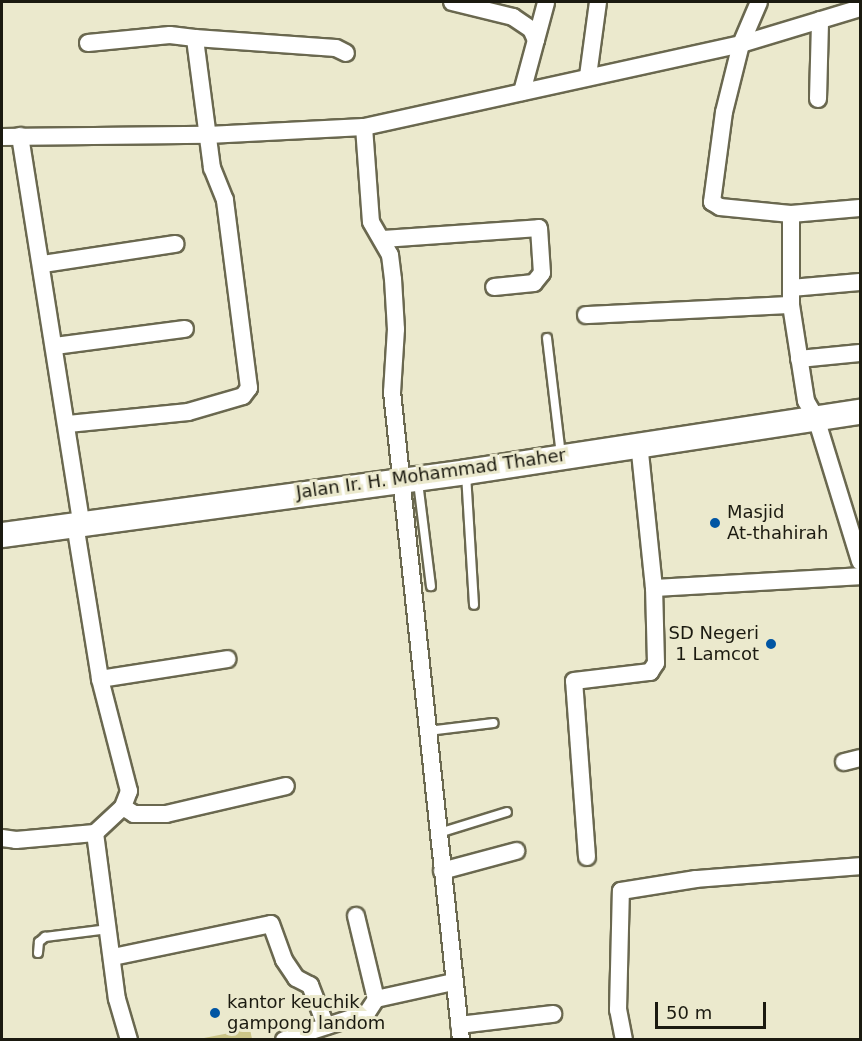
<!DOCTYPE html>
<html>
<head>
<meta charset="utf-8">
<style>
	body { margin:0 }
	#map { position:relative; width:862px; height:1041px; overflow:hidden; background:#ebe9cd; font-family:"DejaVu Sans",sans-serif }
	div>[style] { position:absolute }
	.green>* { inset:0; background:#cbc588 }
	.roads { filter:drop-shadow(2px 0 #6a684f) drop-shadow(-2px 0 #6a684f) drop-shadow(0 2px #6a684f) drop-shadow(0 -2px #6a684f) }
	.service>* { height:8px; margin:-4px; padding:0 4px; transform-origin:4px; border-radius:4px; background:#fff }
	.minor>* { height:16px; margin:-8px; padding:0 8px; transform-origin:8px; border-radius:8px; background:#fff }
	.secondary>* { height:24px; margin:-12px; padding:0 12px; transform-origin:12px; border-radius:12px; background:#fff }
	.dots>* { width:16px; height:16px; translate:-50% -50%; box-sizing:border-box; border:3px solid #ebe9cd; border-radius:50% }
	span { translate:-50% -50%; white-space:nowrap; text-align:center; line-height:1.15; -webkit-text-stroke:6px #ebe9cd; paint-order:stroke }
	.street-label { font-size:18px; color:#1b1a10 }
	.poi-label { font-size:18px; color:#1b1a10 }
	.left { translate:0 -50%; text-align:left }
	.right { translate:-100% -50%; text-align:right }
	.frame { position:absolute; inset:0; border:3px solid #1b1a10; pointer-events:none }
	.scale { position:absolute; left:655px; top:1002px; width:111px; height:27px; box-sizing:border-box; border:3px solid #1b1a10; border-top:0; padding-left:8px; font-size:18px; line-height:21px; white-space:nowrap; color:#1b1a10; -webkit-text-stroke:4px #ebe9cd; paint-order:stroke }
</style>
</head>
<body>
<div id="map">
	<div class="green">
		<div style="clip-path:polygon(250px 1029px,252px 1039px,205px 1039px,204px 1038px)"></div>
	</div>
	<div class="roads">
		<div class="service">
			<div style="left:547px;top:338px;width:119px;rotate:83.2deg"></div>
			<div style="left:466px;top:474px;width:131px;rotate:86.5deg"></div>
			<div style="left:418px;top:482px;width:105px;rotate:82.9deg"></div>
			<div style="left:428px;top:731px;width:66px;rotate:-6.9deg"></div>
			<div style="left:439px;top:833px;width:71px;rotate:-17.2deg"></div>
			<div style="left:38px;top:953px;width:11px;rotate:-85deg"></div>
			<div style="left:39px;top:942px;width:8px;rotate:-40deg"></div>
			<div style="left:45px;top:937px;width:64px;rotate:-7.1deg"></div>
		</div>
		<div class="minor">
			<div style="left:452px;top:2px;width:63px;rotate:13.8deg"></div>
			<div style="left:513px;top:17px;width:22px;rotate:34deg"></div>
			<div style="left:531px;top:29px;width:12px;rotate:66deg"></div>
			<div style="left:536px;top:40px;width:54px;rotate:105.1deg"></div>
			<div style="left:759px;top:2px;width:46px;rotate:113.2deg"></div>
			<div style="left:741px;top:44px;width:70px;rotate:104deg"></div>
			<div style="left:724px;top:112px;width:91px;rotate:97.6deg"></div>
			<div style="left:712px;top:202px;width:9px;rotate:32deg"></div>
			<div style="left:720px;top:207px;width:71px;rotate:5.6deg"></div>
			<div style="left:791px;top:214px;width:91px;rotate:90deg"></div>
			<div style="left:791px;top:305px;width:97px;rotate:81.1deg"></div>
			<div style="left:806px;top:401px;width:20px;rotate:60deg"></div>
			<div style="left:816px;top:418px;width:150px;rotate:72.9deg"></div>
			<div style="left:536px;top:40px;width:39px;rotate:-75deg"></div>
			<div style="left:88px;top:43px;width:82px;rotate:-5.6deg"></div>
			<div style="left:170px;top:35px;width:25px;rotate:7deg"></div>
			<div style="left:588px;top:76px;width:75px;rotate:-82.3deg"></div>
			<div style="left:818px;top:99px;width:79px;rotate:-88.5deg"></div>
			<div style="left:364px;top:127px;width:95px;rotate:85.8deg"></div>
			<div style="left:371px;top:222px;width:38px;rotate:60deg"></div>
			<div style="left:390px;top:255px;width:24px;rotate:83deg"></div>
			<div style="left:393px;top:279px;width:50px;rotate:86.6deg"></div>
			<div style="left:396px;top:329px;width:63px;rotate:93.6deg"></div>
			<div style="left:392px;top:392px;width:652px;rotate:83.92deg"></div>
			<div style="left:20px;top:136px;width:391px;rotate:81deg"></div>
			<div style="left:2px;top:137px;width:206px;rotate:-0.6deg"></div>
			<div style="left:208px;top:135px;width:156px;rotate:-2.9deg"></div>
			<div style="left:364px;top:127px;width:386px;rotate:-12.4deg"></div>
			<div style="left:741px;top:44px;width:124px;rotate:-16.8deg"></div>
			<div style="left:791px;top:214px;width:69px;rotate:-5deg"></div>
			<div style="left:383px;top:239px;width:156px;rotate:-4deg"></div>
			<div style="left:539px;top:228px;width:45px;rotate:86.2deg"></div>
			<div style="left:542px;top:273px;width:13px;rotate:129deg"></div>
			<div style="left:534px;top:283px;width:40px;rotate:174.3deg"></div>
			<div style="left:43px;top:264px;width:134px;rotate:-8.6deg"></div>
			<div style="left:791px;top:288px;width:69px;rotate:-5deg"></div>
			<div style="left:586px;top:315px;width:205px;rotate:-2.8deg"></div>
			<div style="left:55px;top:346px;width:131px;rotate:-7.5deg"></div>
			<div style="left:799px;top:359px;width:61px;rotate:-5.6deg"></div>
			<div style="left:68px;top:424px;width:121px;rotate:-5.7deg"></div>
			<div style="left:188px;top:412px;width:57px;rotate:-16.2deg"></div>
			<div style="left:243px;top:396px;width:10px;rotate:-53deg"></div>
			<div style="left:249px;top:388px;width:190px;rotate:-97.3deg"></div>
			<div style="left:225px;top:200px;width:35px;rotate:-112deg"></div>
			<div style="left:212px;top:168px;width:131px;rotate:-97.5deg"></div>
			<div style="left:195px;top:38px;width:141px;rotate:4.1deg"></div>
			<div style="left:336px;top:48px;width:11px;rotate:27deg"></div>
			<div style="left:75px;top:524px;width:157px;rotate:80.8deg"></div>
			<div style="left:100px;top:679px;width:116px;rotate:75.5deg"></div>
			<div style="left:129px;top:791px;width:17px;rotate:111deg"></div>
			<div style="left:123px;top:807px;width:38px;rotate:137deg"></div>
			<div style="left:95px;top:833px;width:167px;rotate:82.5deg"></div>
			<div style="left:117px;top:999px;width:43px;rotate:73.7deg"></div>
			<div style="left:654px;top:588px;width:206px;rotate:-3.3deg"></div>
			<div style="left:100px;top:679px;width:129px;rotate:-8.9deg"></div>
			<div style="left:844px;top:762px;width:16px;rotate:-14deg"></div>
			<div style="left:123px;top:807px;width:13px;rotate:32deg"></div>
			<div style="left:134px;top:814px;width:32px"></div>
			<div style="left:166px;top:814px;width:123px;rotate:-13.1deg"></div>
			<div style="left:2px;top:838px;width:14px;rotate:8deg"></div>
			<div style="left:16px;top:840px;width:79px;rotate:-5.1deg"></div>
			<div style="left:587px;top:857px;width:176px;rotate:-94.2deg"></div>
			<div style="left:574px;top:681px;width:77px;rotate:-6.8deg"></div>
			<div style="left:650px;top:672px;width:11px;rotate:-56deg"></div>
			<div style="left:656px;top:663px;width:75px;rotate:-91.5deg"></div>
			<div style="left:654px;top:588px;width:146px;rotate:-95.9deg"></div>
			<div style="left:442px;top:871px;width:77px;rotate:-15.1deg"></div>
			<div style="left:356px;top:916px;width:85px;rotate:76.5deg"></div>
			<div style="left:113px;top:957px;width:161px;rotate:-11.8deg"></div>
			<div style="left:271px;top:924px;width:38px;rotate:70deg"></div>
			<div style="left:284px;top:960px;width:22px;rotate:56deg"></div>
			<div style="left:296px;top:978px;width:16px;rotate:27deg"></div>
			<div style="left:310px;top:985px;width:44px;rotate:68.7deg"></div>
			<div style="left:459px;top:1025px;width:95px;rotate:-6.7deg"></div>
			<div style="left:284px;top:1040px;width:87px;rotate:-18deg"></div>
			<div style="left:367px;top:1013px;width:17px;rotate:-57deg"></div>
			<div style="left:376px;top:999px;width:79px;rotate:-12.4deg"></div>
			<div style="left:624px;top:1040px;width:31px;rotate:-101deg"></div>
			<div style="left:618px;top:1010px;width:119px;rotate:-88.6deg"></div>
			<div style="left:621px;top:891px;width:76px;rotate:-9.1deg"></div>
			<div style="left:696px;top:879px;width:165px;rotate:-4.5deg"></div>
		</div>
		<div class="secondary">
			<div style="left:2px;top:535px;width:468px;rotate:-7.7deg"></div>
			<div style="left:466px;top:472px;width:399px;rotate:-8.7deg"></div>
		</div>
	</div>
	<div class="dots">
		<div style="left:715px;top:523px;background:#0055a3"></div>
		<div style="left:771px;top:644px;background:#0055a3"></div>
		<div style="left:215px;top:1013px;background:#0055a3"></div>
	</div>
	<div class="street-label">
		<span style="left:431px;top:474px;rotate:-8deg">Jalan Ir. H. Mohammad Thaher</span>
	</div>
	<div class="poi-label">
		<span class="left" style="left:727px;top:523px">Masjid<br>At-thahirah</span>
		<span class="right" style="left:759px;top:644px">SD Negeri<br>1 Lamcot</span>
		<span class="left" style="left:227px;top:1013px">kantor keuchik<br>gampong landom</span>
	</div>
	<div class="frame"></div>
	<div class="scale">50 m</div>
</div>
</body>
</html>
